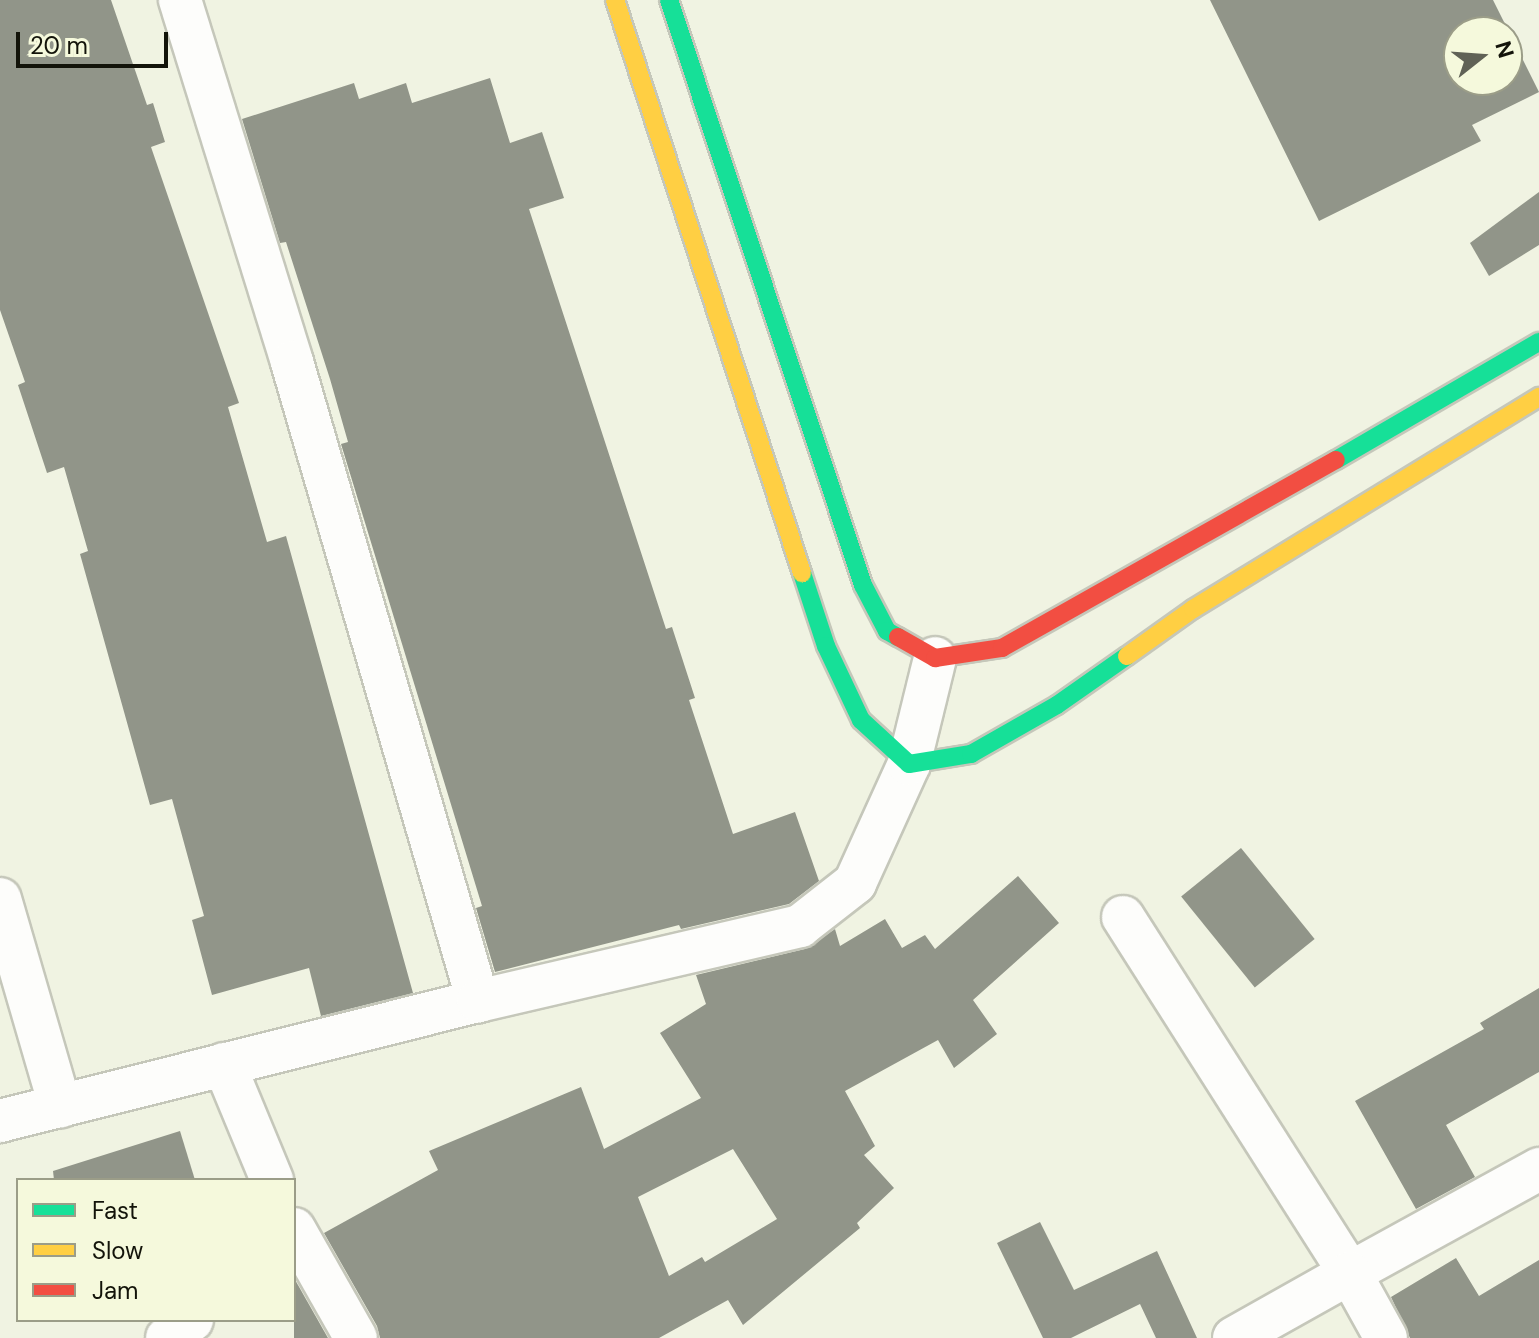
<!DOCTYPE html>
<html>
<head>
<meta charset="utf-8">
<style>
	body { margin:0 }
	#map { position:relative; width:1539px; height:1338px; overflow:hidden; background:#f0f3e2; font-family:"DM Sans",sans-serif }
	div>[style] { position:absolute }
	.building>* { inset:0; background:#919589; transform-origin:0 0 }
	.roads { filter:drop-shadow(2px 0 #c5c7ba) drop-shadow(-2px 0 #c5c7ba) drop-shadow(0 2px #c5c7ba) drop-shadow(0 -2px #c5c7ba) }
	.street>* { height:42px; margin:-21px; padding:0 21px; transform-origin:21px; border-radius:21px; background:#fdfdfb }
	.fast>* { height:18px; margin:-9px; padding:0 9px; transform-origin:9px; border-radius:9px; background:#16e098 }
	.slow>* { height:18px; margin:-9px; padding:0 9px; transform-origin:9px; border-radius:9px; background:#ffcf43 }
	.jam>* { height:18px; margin:-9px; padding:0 9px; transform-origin:9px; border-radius:9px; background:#f24e42 }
	span { translate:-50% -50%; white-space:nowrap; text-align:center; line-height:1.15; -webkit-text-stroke:8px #f5f9dc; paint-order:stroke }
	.legend { position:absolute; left:16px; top:1178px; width:280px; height:144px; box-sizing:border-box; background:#f5f9dc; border:2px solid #9b9d88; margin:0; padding:10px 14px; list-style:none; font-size:24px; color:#13140a }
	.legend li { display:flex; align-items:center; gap:16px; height:40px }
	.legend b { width:40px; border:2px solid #9b9d88 }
	.north { position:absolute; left:1443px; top:16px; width:80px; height:80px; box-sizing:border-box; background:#f5f9dc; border:2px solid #9b9d88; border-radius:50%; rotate:73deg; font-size:22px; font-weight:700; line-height:32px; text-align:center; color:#13140a }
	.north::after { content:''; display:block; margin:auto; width:28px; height:36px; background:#606256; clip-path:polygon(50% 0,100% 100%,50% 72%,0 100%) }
	.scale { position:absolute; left:16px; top:32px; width:152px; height:36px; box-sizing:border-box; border:4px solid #13140a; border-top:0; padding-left:10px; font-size:24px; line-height:28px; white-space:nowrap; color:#13140a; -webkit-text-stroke:6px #f5f9dc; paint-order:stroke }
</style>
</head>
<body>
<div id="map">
	<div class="building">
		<div style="clip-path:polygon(0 0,111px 0,147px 105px,153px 103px,165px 142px,151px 147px,239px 403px,228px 407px,267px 542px,286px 536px,413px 993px,321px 1016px,309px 968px,212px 995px,192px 920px,204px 916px,172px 799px,150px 805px,80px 554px,88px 551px,64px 467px,47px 473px,18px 385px,25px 382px,0 310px)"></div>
		<div style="clip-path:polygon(evenodd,1210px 0,1493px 0,1539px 92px,1472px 125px,1481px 141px,1319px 221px,1210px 0,1459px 32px,1507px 32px,1507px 80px,1459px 80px,1459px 32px)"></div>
		<div style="clip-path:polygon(490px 78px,510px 143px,542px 132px,564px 198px,529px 209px,666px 629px,672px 627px,695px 698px,689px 700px,733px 834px,795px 812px,819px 881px,789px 904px,681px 929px,679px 925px,495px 972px,476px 908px,482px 906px,341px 444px,348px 442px,330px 379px,286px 242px,280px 243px,242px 119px,354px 83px,359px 99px,406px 83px,412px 103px)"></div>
		<div style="clip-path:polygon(1539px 192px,1539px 245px,1489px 276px,1470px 243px)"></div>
		<div style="left:1241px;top:848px;width:117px;height:77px;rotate:51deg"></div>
		<div style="clip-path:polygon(evenodd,1018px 876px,1059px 923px,973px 1000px,997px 1034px,954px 1068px,938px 1040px,845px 1091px,875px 1146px,864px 1155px,894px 1188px,857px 1223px,860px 1228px,743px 1325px,728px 1300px,659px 1338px,380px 1338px,377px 1326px,324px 1233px,438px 1170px,429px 1151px,581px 1087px,604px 1149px,701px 1098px,660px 1033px,706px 1004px,696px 975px,805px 949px,835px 929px,840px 946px,885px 919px,902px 948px,925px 935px,935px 949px,1018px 876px,733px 1149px,777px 1219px,705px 1262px,702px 1257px,669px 1276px,638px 1197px,733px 1149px)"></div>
		<div style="clip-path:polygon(1539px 988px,1539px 1072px,1446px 1125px,1475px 1177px,1416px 1209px,1355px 1101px,1484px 1029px,1480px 1023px)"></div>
		<div style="clip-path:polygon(180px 1131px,195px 1180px,54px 1180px,53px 1171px)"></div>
		<div style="clip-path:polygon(1040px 1222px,1074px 1290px,1157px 1251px,1197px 1338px,1156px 1338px,1140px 1304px,1071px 1338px,1043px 1338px,997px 1243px)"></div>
		<div style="clip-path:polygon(1456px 1258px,1479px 1296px,1539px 1260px,1539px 1338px,1410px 1338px,1391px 1297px)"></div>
		<div style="clip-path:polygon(294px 1278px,328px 1338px,294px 1338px)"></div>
	</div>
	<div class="roads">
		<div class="street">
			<div style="left:180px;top:0;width:379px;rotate:72.8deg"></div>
			<div style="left:292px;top:362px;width:666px;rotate:73.77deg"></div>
			<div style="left:0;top:899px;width:216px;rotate:73.8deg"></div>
			<div style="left:1123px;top:917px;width:422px;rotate:57.5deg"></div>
			<div style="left:1350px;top:1273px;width:216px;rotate:-28.8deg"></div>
			<div style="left:224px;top:1064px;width:126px;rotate:67.5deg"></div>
			<div style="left:0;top:1121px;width:493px;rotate:-14.1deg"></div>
			<div style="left:478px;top:1001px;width:331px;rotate:-13.1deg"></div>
			<div style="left:800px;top:926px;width:70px;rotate:-38deg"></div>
			<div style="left:855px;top:883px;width:131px;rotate:-65.6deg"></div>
			<div style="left:909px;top:764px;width:109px;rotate:-76.2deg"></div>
			<div style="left:294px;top:1229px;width:125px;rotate:60.4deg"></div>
			<div style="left:167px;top:1338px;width:31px;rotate:-36deg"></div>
			<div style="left:1234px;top:1338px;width:133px;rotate:-29.3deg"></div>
			<div style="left:1350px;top:1273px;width:74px;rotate:61deg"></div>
		</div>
		<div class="fast">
			<div style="left:669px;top:0;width:616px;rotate:71.65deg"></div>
			<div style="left:863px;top:585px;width:52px;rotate:62.4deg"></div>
			<div style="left:887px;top:631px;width:13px;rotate:29deg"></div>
			<div style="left:1336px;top:460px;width:235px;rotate:-30.2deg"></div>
			<div style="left:802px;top:573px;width:77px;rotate:71.8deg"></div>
			<div style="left:826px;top:646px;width:82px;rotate:64.7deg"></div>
			<div style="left:861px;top:720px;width:65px;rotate:42.5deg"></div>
			<div style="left:909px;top:764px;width:63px;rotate:-9.2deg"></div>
			<div style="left:971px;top:754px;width:99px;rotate:-29.7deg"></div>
			<div style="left:1057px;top:705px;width:85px;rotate:-35deg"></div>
		</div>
		<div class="slow">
			<div style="left:615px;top:0;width:603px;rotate:71.93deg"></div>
			<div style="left:1127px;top:656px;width:81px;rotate:-35.5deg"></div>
			<div style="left:1193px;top:609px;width:406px;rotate:-31.5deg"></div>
		</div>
		<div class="jam">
			<div style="left:898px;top:637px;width:43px;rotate:29.6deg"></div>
			<div style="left:935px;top:658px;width:68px;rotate:-8.5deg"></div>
			<div style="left:1002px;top:648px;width:383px;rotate:-29.4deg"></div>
		</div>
	</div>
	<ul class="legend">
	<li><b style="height:10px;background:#16e098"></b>Fast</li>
	<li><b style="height:10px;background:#ffcf43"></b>Slow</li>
	<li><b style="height:10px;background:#f24e42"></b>Jam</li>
	</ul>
	<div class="north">N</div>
	<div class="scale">20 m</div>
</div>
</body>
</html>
